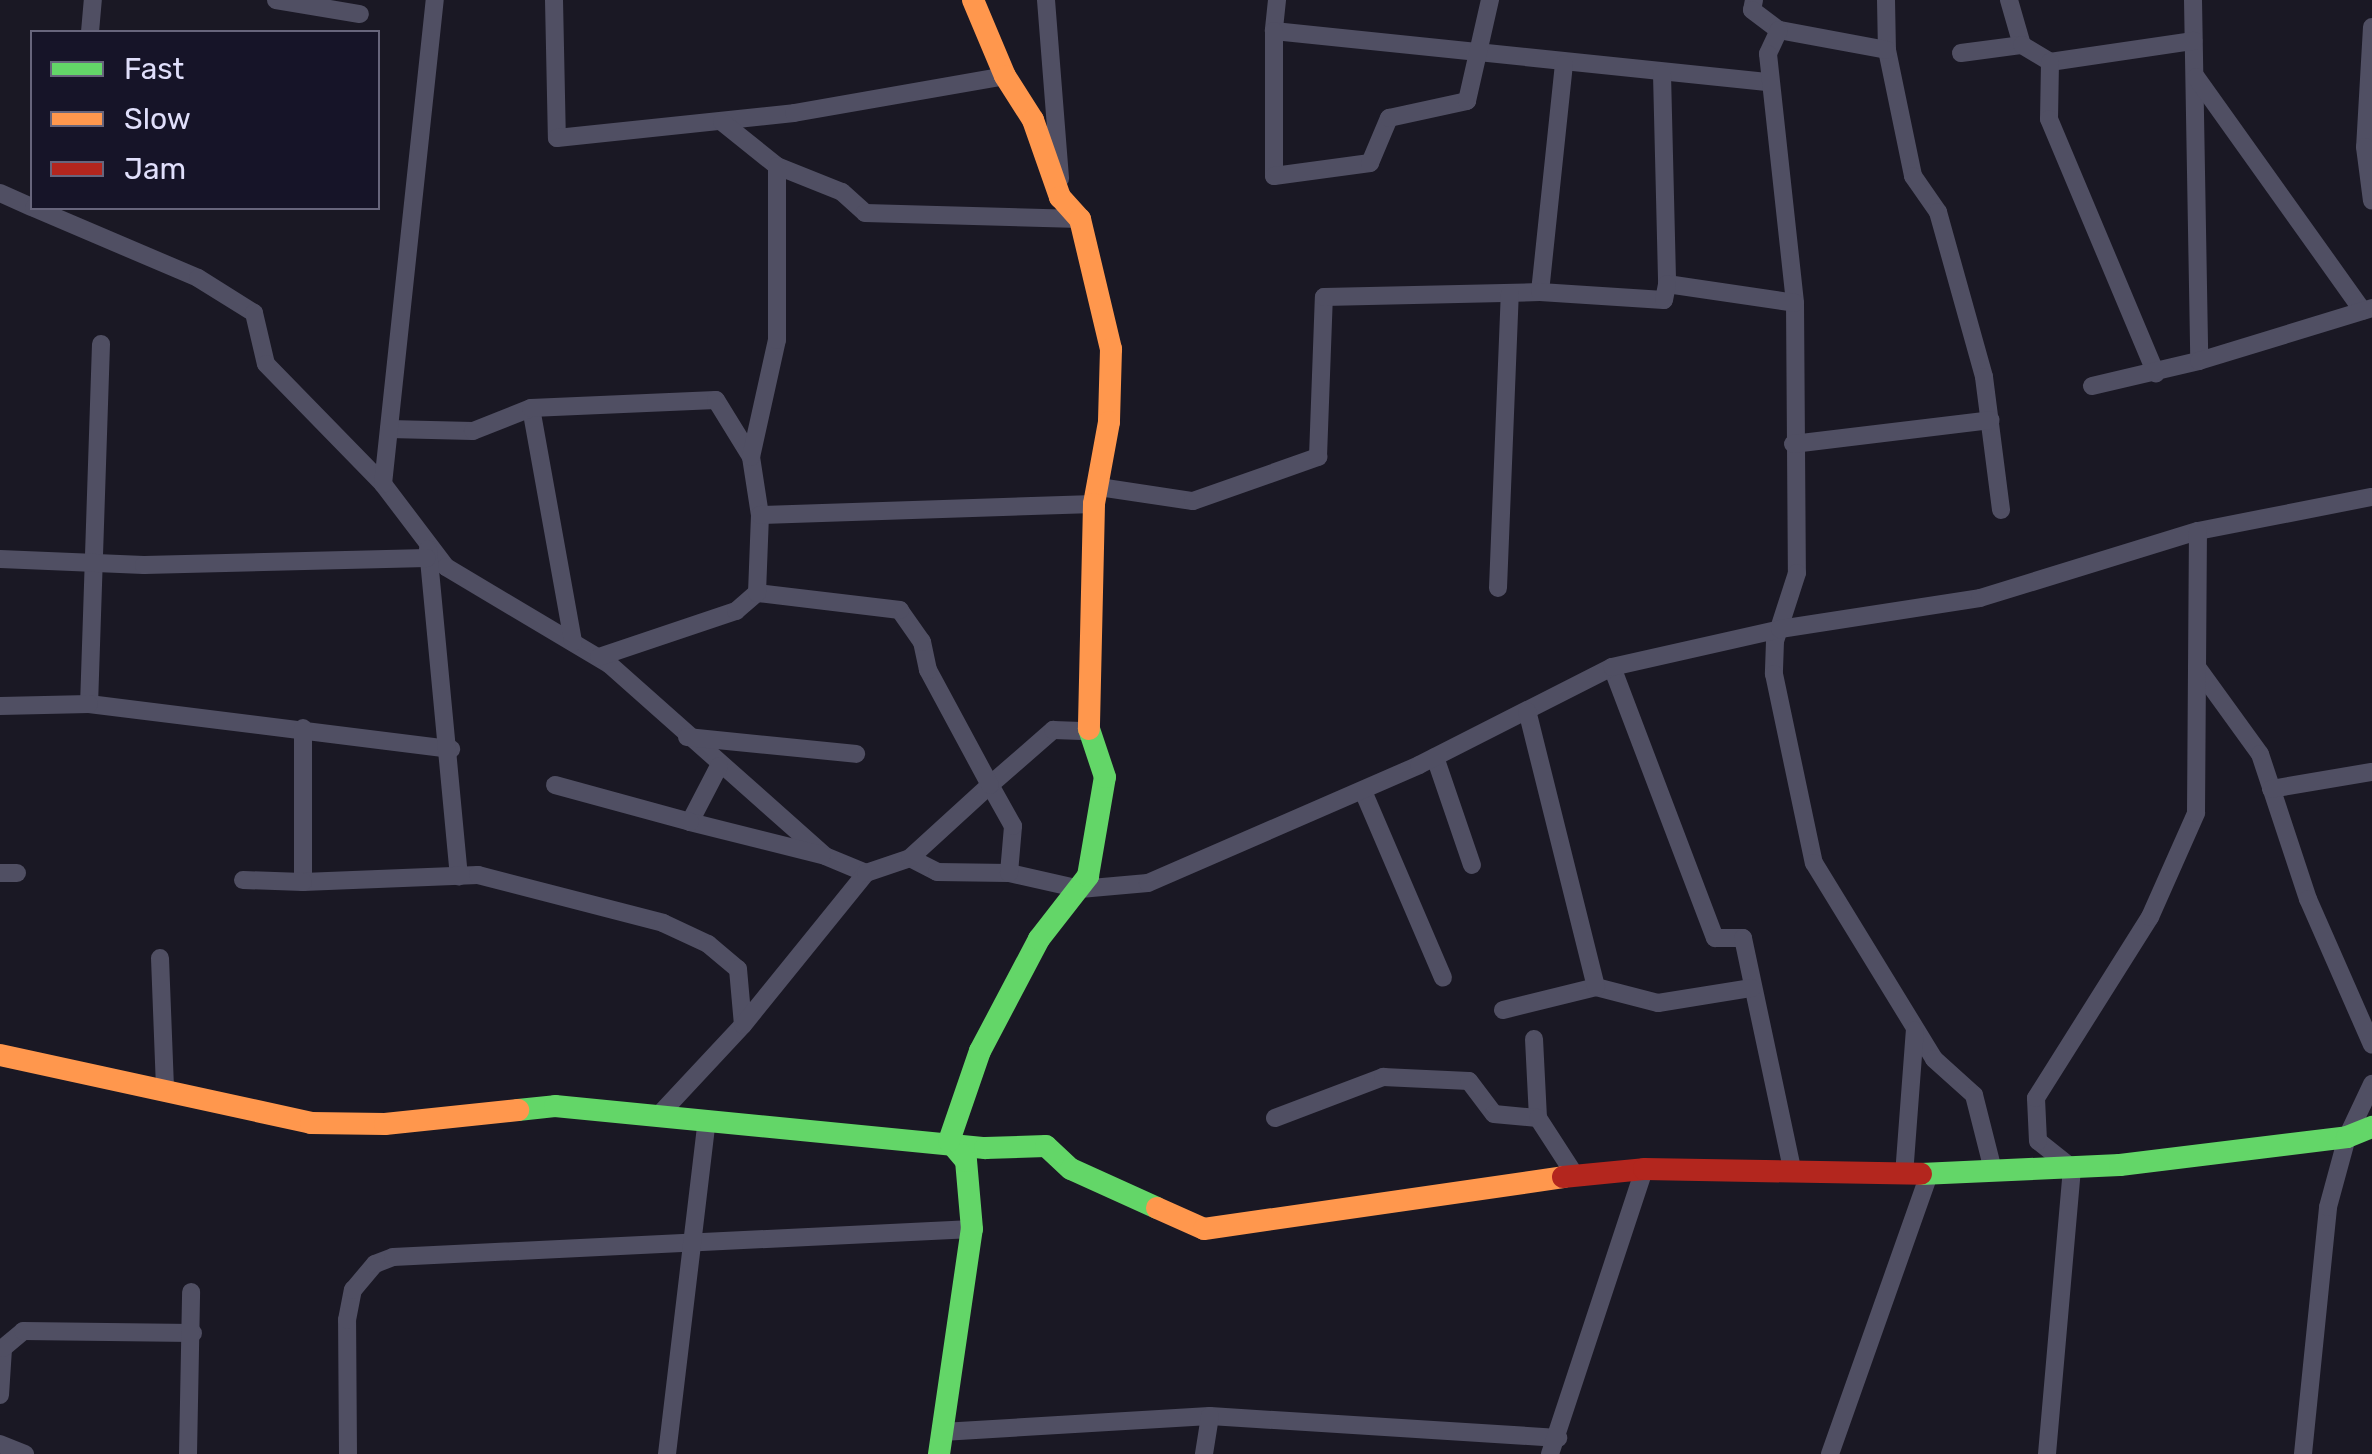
<!DOCTYPE html>
<html>
<head>
<meta charset="utf-8">
<style>
	body { margin:0 }
	#map { position:relative; width:2372px; height:1454px; overflow:hidden; background:#1a1824; font-family:Rubik,sans-serif }
	div>[style] { position:absolute }
	.street>* { height:18px; margin:-9px; padding:0 9px; transform-origin:9px; border-radius:9px; background:#504f63 }
	.fast>* { height:22px; margin:-11px; padding:0 11px; transform-origin:11px; border-radius:11px; background:#63d668 }
	.slow>* { height:22px; margin:-11px; padding:0 11px; transform-origin:11px; border-radius:11px; background:#ff974d }
	.jam>* { height:22px; margin:-11px; padding:0 11px; transform-origin:11px; border-radius:11px; background:#b3261e }
	span { translate:-50% -50%; white-space:nowrap; text-align:center; line-height:1.15; -webkit-text-stroke:8px #161428; paint-order:stroke }
	.legend { position:absolute; left:30px; top:30px; width:350px; height:180px; box-sizing:border-box; background:#161428; border:2px solid #67657c; margin:0; padding:12px 18px; list-style:none; font-size:30px; color:#e0dffb }
	.legend li { display:flex; align-items:center; gap:20px; height:50px }
	.legend b { width:50px; border:2px solid #67657c }
</style>
</head>
<body>
<div id="map">
	<div class="street">
		<div style="left:276px;top:0;width:85px;rotate:9.5deg"></div>
		<div style="left:554px;top:0;width:138px;rotate:88.8deg"></div>
		<div style="left:557px;top:138px;width:238px;rotate:-6deg"></div>
		<div style="left:794px;top:113px;width:214px;rotate:-9.9deg"></div>
		<div style="left:1046px;top:0;width:179px;rotate:85.5deg"></div>
		<div style="left:1277px;top:0;width:31px;rotate:96deg"></div>
		<div style="left:1274px;top:31px;width:498px;rotate:5.9deg"></div>
		<div style="left:1754px;top:0;width:10px;rotate:101deg"></div>
		<div style="left:1752px;top:10px;width:34px;rotate:37deg"></div>
		<div style="left:1886px;top:0;width:50px;rotate:88.9deg"></div>
		<div style="left:1887px;top:50px;width:129px;rotate:78.3deg"></div>
		<div style="left:1913px;top:176px;width:44px;rotate:55.2deg"></div>
		<div style="left:1938px;top:212px;width:171px;rotate:74.4deg"></div>
		<div style="left:1984px;top:377px;width:134px;rotate:82.7deg"></div>
		<div style="left:2009px;top:0;width:47px;rotate:73.9deg"></div>
		<div style="left:2193px;top:0;width:361px;rotate:89deg"></div>
		<div style="left:2372px;top:27px;width:120px;rotate:93.3deg"></div>
		<div style="left:2365px;top:147px;width:54px;rotate:82.6deg"></div>
		<div style="left:1274px;top:31px;width:145px;rotate:90deg"></div>
		<div style="left:1274px;top:176px;width:97px;rotate:-7.7deg"></div>
		<div style="left:1370px;top:163px;width:49px;rotate:-67.1deg"></div>
		<div style="left:1389px;top:118px;width:80px;rotate:-12.3deg"></div>
		<div style="left:1467px;top:101px;width:104px;rotate:-77.2deg"></div>
		<div style="left:90px;top:32px;width:32px;rotate:-85deg"></div>
		<div style="left:1887px;top:50px;width:110px;rotate:-169.5deg"></div>
		<div style="left:1779px;top:30px;width:26px;rotate:115deg"></div>
		<div style="left:1768px;top:54px;width:250px;rotate:83.8deg"></div>
		<div style="left:1795px;top:303px;width:270px;rotate:89.6deg"></div>
		<div style="left:1797px;top:573px;width:71px;rotate:107.9deg"></div>
		<div style="left:1775px;top:641px;width:33px;rotate:92deg"></div>
		<div style="left:1774px;top:674px;width:193px;rotate:78.1deg"></div>
		<div style="left:1814px;top:863px;width:230px;rotate:58.5deg"></div>
		<div style="left:1934px;top:1059px;width:54px;rotate:42deg"></div>
		<div style="left:1974px;top:1095px;width:77px;rotate:75.8deg"></div>
		<div style="left:1961px;top:53px;width:62px;rotate:-7.5deg"></div>
		<div style="left:2022px;top:45px;width:33px;rotate:31deg"></div>
		<div style="left:2050px;top:62px;width:145px;rotate:-8.4deg"></div>
		<div style="left:2050px;top:62px;width:57px;rotate:91deg"></div>
		<div style="left:2049px;top:119px;width:276px;rotate:67.2deg"></div>
		<div style="left:1662px;top:74px;width:210px;rotate:88.6deg"></div>
		<div style="left:1667px;top:284px;width:129px;rotate:8.4deg"></div>
		<div style="left:2196px;top:77px;width:287px;rotate:54.5deg"></div>
		<div style="left:722px;top:122px;width:70px;rotate:38.7deg"></div>
		<div style="left:777px;top:166px;width:70px;rotate:21.8deg"></div>
		<div style="left:842px;top:192px;width:31px;rotate:42deg"></div>
		<div style="left:865px;top:213px;width:215px;rotate:1.6deg"></div>
		<div style="left:0;top:193px;width:35px;rotate:24deg"></div>
		<div style="left:34px;top:208px;width:178px;rotate:23.1deg"></div>
		<div style="left:198px;top:278px;width:66px;rotate:32deg"></div>
		<div style="left:254px;top:313px;width:52px;rotate:76.8deg"></div>
		<div style="left:266px;top:364px;width:168px;rotate:45.7deg"></div>
		<div style="left:383px;top:484px;width:104px;rotate:52.8deg"></div>
		<div style="left:446px;top:567px;width:190px;rotate:30.8deg"></div>
		<div style="left:609px;top:664px;width:289px;rotate:41.6deg"></div>
		<div style="left:825px;top:856px;width:44px;rotate:22.5deg"></div>
		<div style="left:1540px;top:292px;width:229px;rotate:-84deg"></div>
		<div style="left:101px;top:344px;width:360px;rotate:91.9deg"></div>
		<div style="left:89px;top:704px;width:365px;rotate:7.1deg"></div>
		<div style="left:2092px;top:386px;width:110px;rotate:-13.2deg"></div>
		<div style="left:2199px;top:361px;width:181px;rotate:-17deg"></div>
		<div style="left:531px;top:408px;width:238px;rotate:79.8deg"></div>
		<div style="left:389px;top:429px;width:84px;rotate:1.4deg"></div>
		<div style="left:473px;top:431px;width:62px;rotate:-21.6deg"></div>
		<div style="left:531px;top:408px;width:185px;rotate:-2.5deg"></div>
		<div style="left:716px;top:400px;width:67px;rotate:58.4deg"></div>
		<div style="left:751px;top:457px;width:59px;rotate:81.2deg"></div>
		<div style="left:1793px;top:444px;width:199px;rotate:-6.9deg"></div>
		<div style="left:751px;top:457px;width:120px;rotate:-77.5deg"></div>
		<div style="left:777px;top:340px;width:174px;rotate:-90deg"></div>
		<div style="left:383px;top:484px;width:487px;rotate:-83.9deg"></div>
		<div style="left:1099px;top:487px;width:95px;rotate:8.5deg"></div>
		<div style="left:1193px;top:501px;width:133px;rotate:-19.4deg"></div>
		<div style="left:1318px;top:457px;width:160px;rotate:-87.9deg"></div>
		<div style="left:1324px;top:297px;width:216px;rotate:-1.3deg"></div>
		<div style="left:1540px;top:292px;width:124px;rotate:3.7deg"></div>
		<div style="left:1664px;top:300px;width:16px;rotate:-79deg"></div>
		<div style="left:428px;top:549px;width:329px;rotate:84.6deg"></div>
		<div style="left:0;top:559px;width:144px;rotate:2.4deg"></div>
		<div style="left:144px;top:565px;width:283px;rotate:-1.4deg"></div>
		<div style="left:1498px;top:588px;width:294px;rotate:-87.7deg"></div>
		<div style="left:599px;top:657px;width:145px;rotate:-18.6deg"></div>
		<div style="left:736px;top:611px;width:28px;rotate:-41deg"></div>
		<div style="left:1612px;top:667px;width:290px;rotate:69.2deg"></div>
		<div style="left:1715px;top:938px;width:28px"></div>
		<div style="left:1743px;top:938px;width:240px;rotate:78deg"></div>
		<div style="left:2197px;top:667px;width:107px;rotate:54.1deg"></div>
		<div style="left:2260px;top:754px;width:153px;rotate:71.7deg"></div>
		<div style="left:2308px;top:899px;width:159px;rotate:66.3deg"></div>
		<div style="left:0;top:706px;width:89px;rotate:-1.3deg"></div>
		<div style="left:303px;top:728px;width:154px;rotate:90deg"></div>
		<div style="left:303px;top:882px;width:175px;rotate:-2.3deg"></div>
		<div style="left:478px;top:875px;width:191px;rotate:14.5deg"></div>
		<div style="left:663px;top:923px;width:50px;rotate:25deg"></div>
		<div style="left:708px;top:944px;width:39px;rotate:40deg"></div>
		<div style="left:738px;top:969px;width:56px;rotate:84.9deg"></div>
		<div style="left:687px;top:737px;width:170px;rotate:5.7deg"></div>
		<div style="left:1435px;top:757px;width:114px;rotate:71.1deg"></div>
		<div style="left:719px;top:766px;width:63px;rotate:117.4deg"></div>
		<div style="left:690px;top:822px;width:136px;rotate:14deg"></div>
		<div style="left:555px;top:785px;width:140px;rotate:15.3deg"></div>
		<div style="left:2271px;top:789px;width:102px;rotate:-9.6deg"></div>
		<div style="left:1363px;top:791px;width:203px;rotate:66.8deg"></div>
		<div style="left:910px;top:858px;width:30px;rotate:27deg"></div>
		<div style="left:937px;top:872px;width:72px;rotate:0.8deg"></div>
		<div style="left:1009px;top:873px;width:73px;rotate:12.7deg"></div>
		<div style="left:1080px;top:889px;width:68px;rotate:-5deg"></div>
		<div style="left:1148px;top:883px;width:296px;rotate:-23.5deg"></div>
		<div style="left:1419px;top:765px;width:216px;rotate:-26.9deg"></div>
		<div style="left:1612px;top:667px;width:172px;rotate:-12.7deg"></div>
		<div style="left:1780px;top:629px;width:202px;rotate:-8.8deg"></div>
		<div style="left:1980px;top:598px;width:228px;rotate:-17.1deg"></div>
		<div style="left:2198px;top:531px;width:177px;rotate:-11.1deg"></div>
		<div style="left:0;top:873px;width:17px"></div>
		<div style="left:1009px;top:873px;width:47px;rotate:-85.1deg"></div>
		<div style="left:1013px;top:826px;width:47px;rotate:-119.3deg"></div>
		<div style="left:990px;top:785px;width:84px;rotate:-41.1deg"></div>
		<div style="left:1053px;top:730px;width:36px;rotate:2deg"></div>
		<div style="left:243px;top:880px;width:60px;rotate:1.9deg"></div>
		<div style="left:160px;top:958px;width:133px;rotate:87.8deg"></div>
		<div style="left:1596px;top:987px;width:64px;rotate:14.5deg"></div>
		<div style="left:1658px;top:1003px;width:95px;rotate:-9.1deg"></div>
		<div style="left:1503px;top:1010px;width:96px;rotate:-13.9deg"></div>
		<div style="left:1596px;top:987px;width:284px;rotate:-104deg"></div>
		<div style="left:1534px;top:1039px;width:79px;rotate:87.1deg"></div>
		<div style="left:659px;top:1115px;width:123px;rotate:-47deg"></div>
		<div style="left:743px;top:1025px;width:196px;rotate:-51deg"></div>
		<div style="left:866px;top:873px;width:46px;rotate:-18.8deg"></div>
		<div style="left:910px;top:858px;width:108px;rotate:-42.4deg"></div>
		<div style="left:990px;top:785px;width:131px;rotate:-118.3deg"></div>
		<div style="left:928px;top:670px;width:29px;rotate:-102deg"></div>
		<div style="left:922px;top:642px;width:39px;rotate:-125deg"></div>
		<div style="left:900px;top:610px;width:144px;rotate:-173.2deg"></div>
		<div style="left:757px;top:593px;width:78px;rotate:-87.8deg"></div>
		<div style="left:760px;top:515px;width:334px;rotate:-1.9deg"></div>
		<div style="left:1275px;top:1118px;width:116px;rotate:-20.8deg"></div>
		<div style="left:1383px;top:1077px;width:86px;rotate:2.7deg"></div>
		<div style="left:1469px;top:1081px;width:41px;rotate:52.9deg"></div>
		<div style="left:1494px;top:1114px;width:44px;rotate:5.2deg"></div>
		<div style="left:1538px;top:1118px;width:68px;rotate:57deg"></div>
		<div style="left:1904px;top:1175px;width:145px;rotate:-85.7deg"></div>
		<div style="left:0;top:1395px;width:47px;rotate:-86.3deg"></div>
		<div style="left:3px;top:1348px;width:26px;rotate:-40deg"></div>
		<div style="left:23px;top:1331px;width:170px;rotate:0.7deg"></div>
		<div style="left:942px;top:1432px;width:268px;rotate:-3.4deg"></div>
		<div style="left:1210px;top:1416px;width:349px;rotate:3.6deg"></div>
		<div style="left:0;top:1444px;width:27px;rotate:22deg"></div>
		<div style="left:188px;top:1454px;width:162px;rotate:-88.9deg"></div>
		<div style="left:348px;top:1454px;width:134px;rotate:-90.4deg"></div>
		<div style="left:347px;top:1320px;width:31px;rotate:-79deg"></div>
		<div style="left:353px;top:1290px;width:34px;rotate:-50deg"></div>
		<div style="left:375px;top:1264px;width:19px;rotate:-21deg"></div>
		<div style="left:393px;top:1257px;width:580px;rotate:-2.77deg"></div>
		<div style="left:667px;top:1454px;width:336px;rotate:-83.2deg"></div>
		<div style="left:1204px;top:1454px;width:38px;rotate:-81deg"></div>
		<div style="left:1550px;top:1454px;width:300px;rotate:-71.7deg"></div>
		<div style="left:1830px;top:1454px;width:297px;rotate:-70.5deg"></div>
		<div style="left:2047px;top:1454px;width:287px;rotate:-85deg"></div>
		<div style="left:2072px;top:1168px;width:43px;rotate:-141.5deg"></div>
		<div style="left:2038px;top:1141px;width:43px;rotate:-92.7deg"></div>
		<div style="left:2036px;top:1098px;width:214px;rotate:-57.8deg"></div>
		<div style="left:2150px;top:917px;width:114px;rotate:-66.1deg"></div>
		<div style="left:2196px;top:813px;width:282px;rotate:-89.6deg"></div>
		<div style="left:2303px;top:1454px;width:248px;rotate:-84.2deg"></div>
		<div style="left:2328px;top:1207px;width:73px;rotate:-74.8deg"></div>
		<div style="left:2347px;top:1137px;width:59px;rotate:-64.7deg"></div>
	</div>
	<div class="fast">
		<div style="left:518px;top:1110px;width:37px;rotate:-6deg"></div>
		<div style="left:555px;top:1106px;width:432px;rotate:5.6deg"></div>
		<div style="left:985px;top:1148px;width:61px;rotate:-1.9deg"></div>
		<div style="left:1046px;top:1146px;width:34px;rotate:43deg"></div>
		<div style="left:1071px;top:1169px;width:94px;rotate:24.4deg"></div>
		<div style="left:1921px;top:1174px;width:199px;rotate:-2.6deg"></div>
		<div style="left:2120px;top:1165px;width:229px;rotate:-7deg"></div>
		<div style="left:2347px;top:1137px;width:27px;rotate:-22deg"></div>
		<div style="left:939px;top:1454px;width:227px;rotate:-81.7deg"></div>
		<div style="left:972px;top:1229px;width:68px;rotate:-95deg"></div>
		<div style="left:966px;top:1161px;width:26px;rotate:-130deg"></div>
		<div style="left:949px;top:1141px;width:95px;rotate:-71deg"></div>
		<div style="left:980px;top:1051px;width:127px;rotate:-62.2deg"></div>
		<div style="left:1039px;top:939px;width:80px;rotate:-52.1deg"></div>
		<div style="left:1088px;top:876px;width:100px;rotate:-80.3deg"></div>
		<div style="left:1105px;top:777px;width:51px;rotate:-108.4deg"></div>
	</div>
	<div class="slow">
		<div style="left:973px;top:0;width:82px;rotate:67.2deg"></div>
		<div style="left:1005px;top:76px;width:52px;rotate:57.5deg"></div>
		<div style="left:1033px;top:120px;width:82px;rotate:70.7deg"></div>
		<div style="left:1060px;top:197px;width:30px;rotate:48deg"></div>
		<div style="left:1080px;top:219px;width:134px;rotate:76.6deg"></div>
		<div style="left:1111px;top:349px;width:73px;rotate:91.6deg"></div>
		<div style="left:1109px;top:422px;width:83px;rotate:100.4deg"></div>
		<div style="left:1094px;top:504px;width:225px;rotate:91.3deg"></div>
		<div style="left:0;top:1055px;width:318px;rotate:12.3deg"></div>
		<div style="left:311px;top:1123px;width:74px;rotate:0.8deg"></div>
		<div style="left:385px;top:1124px;width:134px;rotate:-6deg"></div>
		<div style="left:1157px;top:1208px;width:51px;rotate:24.1deg"></div>
		<div style="left:1204px;top:1229px;width:363px;rotate:-8.2deg"></div>
	</div>
	<div class="jam">
		<div style="left:1563px;top:1177px;width:81px;rotate:-5.6deg"></div>
		<div style="left:1644px;top:1169px;width:277px;rotate:1deg"></div>
	</div>
	<ul class="legend">
	<li><b style="height:12px;background:#63d668"></b>Fast</li>
	<li><b style="height:12px;background:#ff974d"></b>Slow</li>
	<li><b style="height:12px;background:#b3261e"></b>Jam</li>
	</ul>
</div>
</body>
</html>
